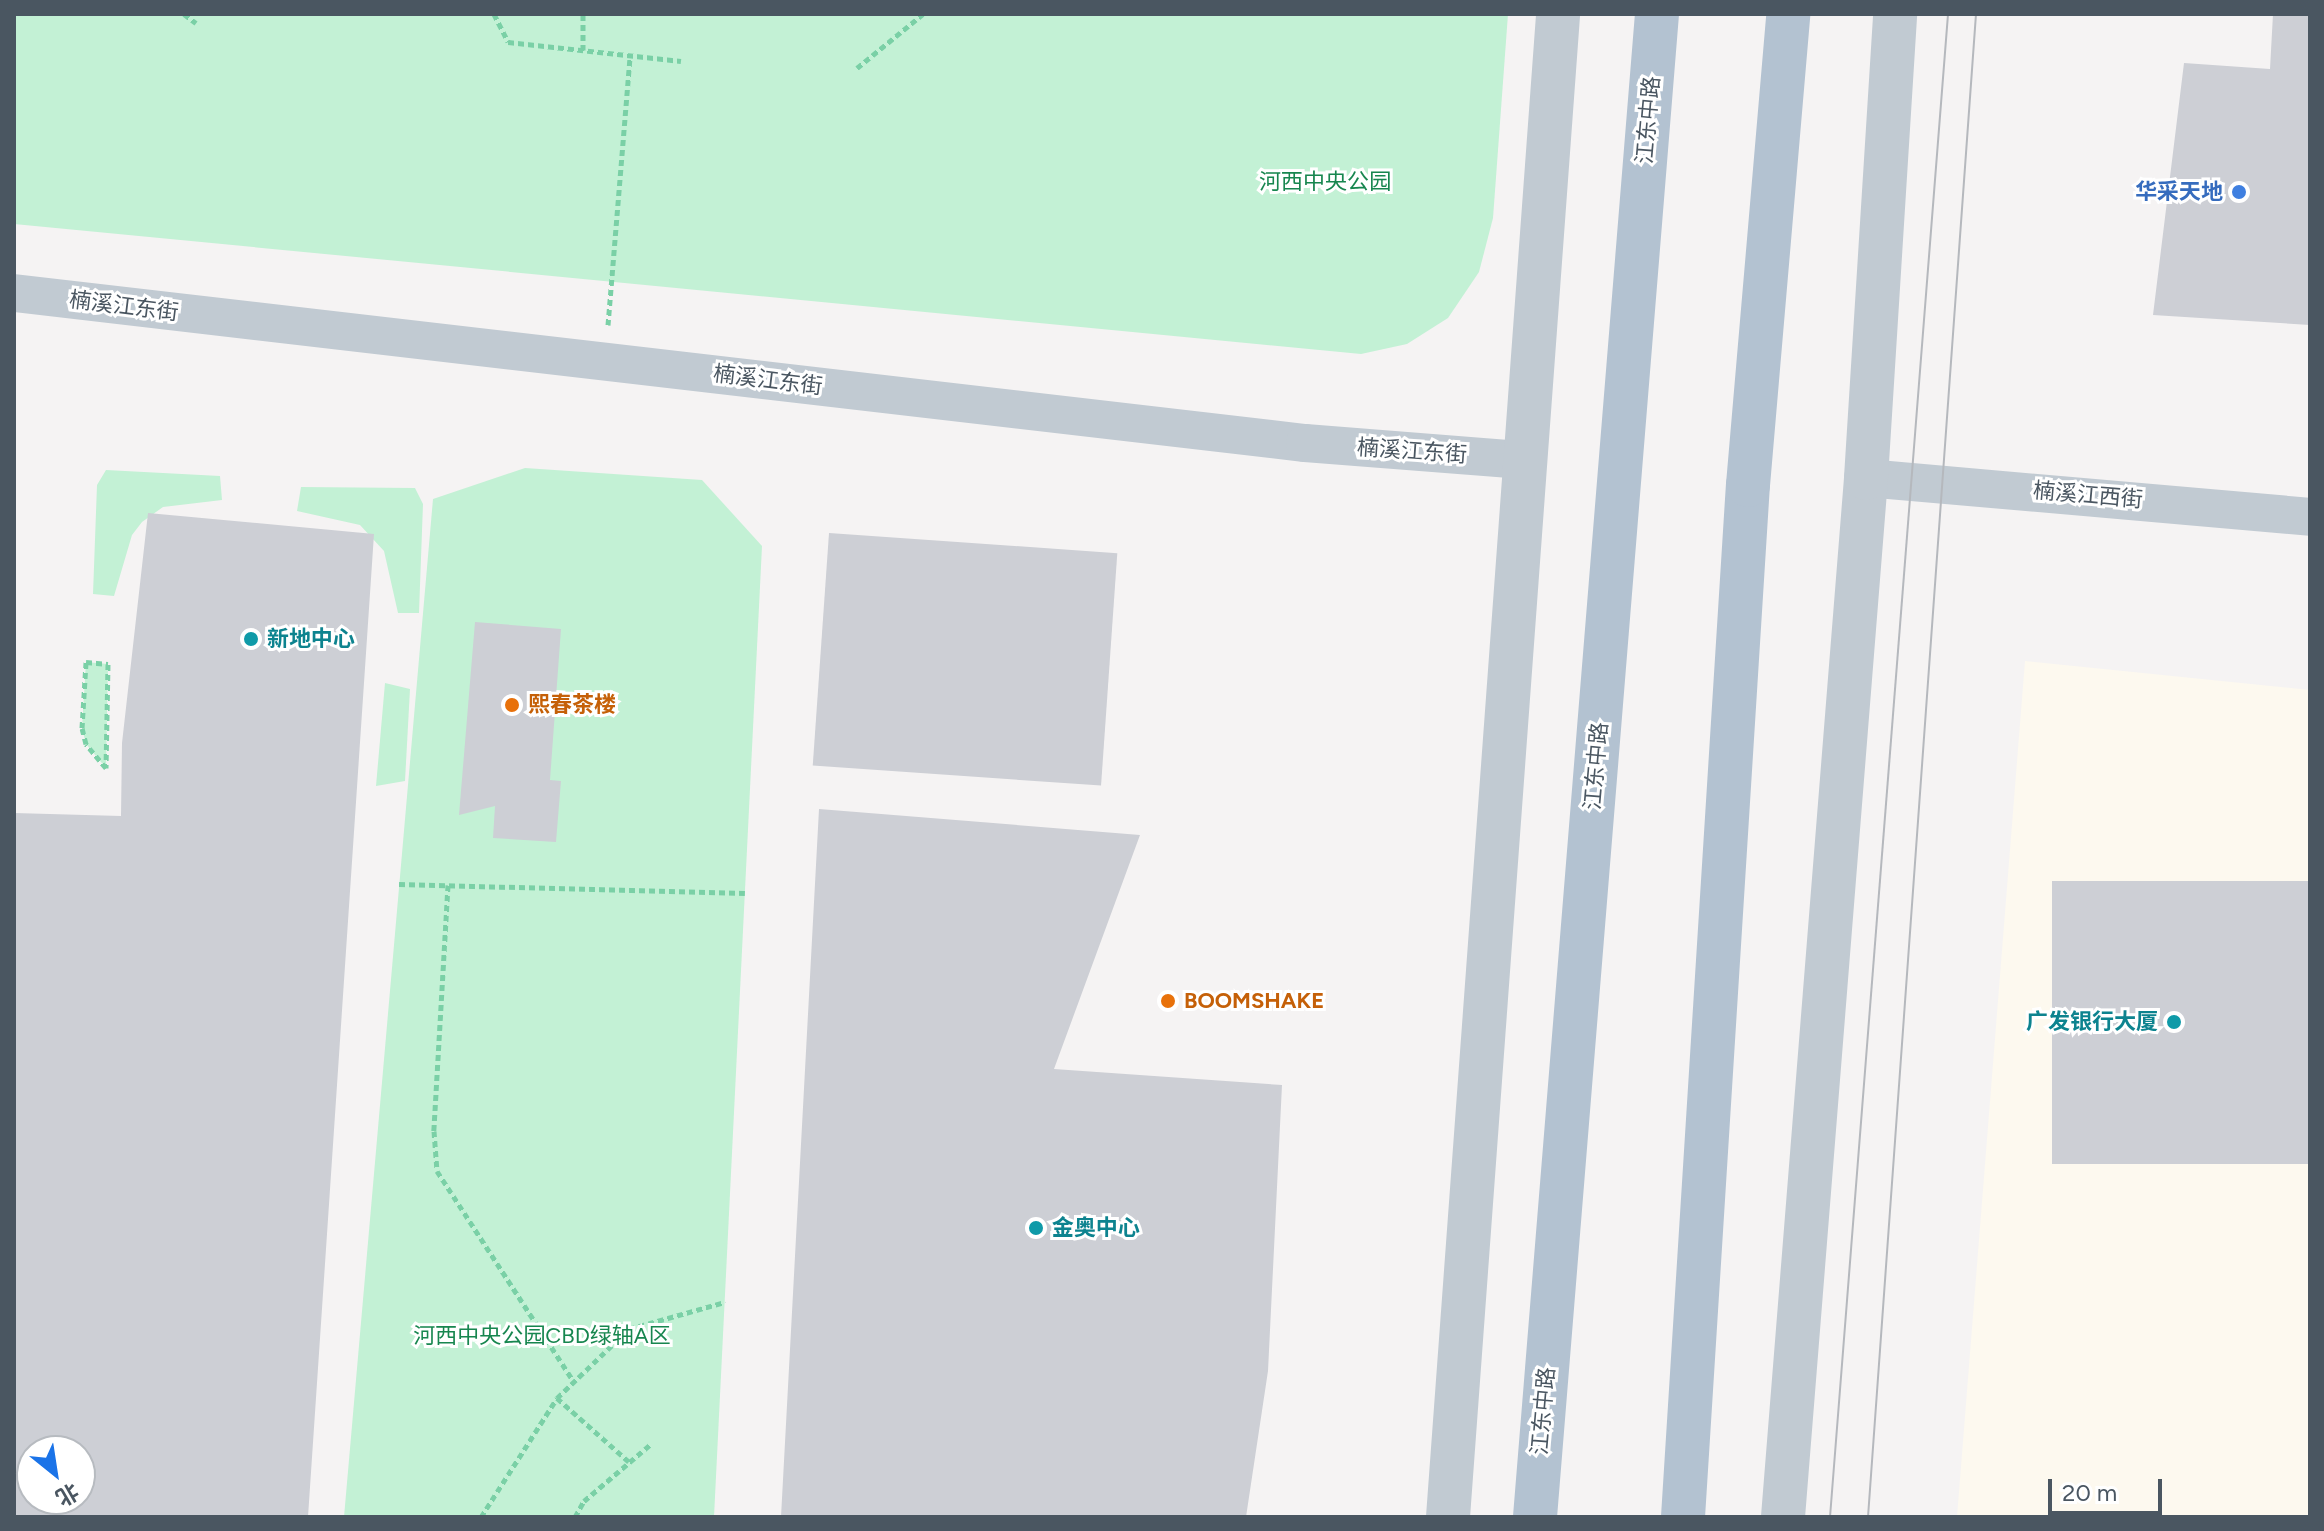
<!DOCTYPE html>
<html>
<head>
<meta charset="utf-8">
<style>
	body { margin:0 }
	#map { position:relative; width:2324px; height:1531px; overflow:hidden; background:#f5f3f3; font-family:Figtree,"Noto Sans SC",sans-serif }
	div>[style] { position:absolute }
	.commercial>* { inset:0; background:#fdf9ef }
	.green>* { inset:0; background:#c3f1d5 }
	.building>* { inset:0; background:#cdcfd5; transform-origin:0 0 }
	.path>* { height:5px; margin-top:-2.5px; transform-origin:0; background:repeating-linear-gradient(90deg,#7ad0a6 0 6px,transparent 0 10px) }
	.minor>* { height:38px; margin:-19px; padding:0 19px; transform-origin:19px; border-radius:19px; background:#c1cad2 }
	.tertiary>* { height:44px; margin:-22px; padding:0 22px; transform-origin:22px; border-radius:22px; background:#c1cad2 }
	.primary>* { height:44px; margin:-22px; padding:0 22px; transform-origin:22px; border-radius:22px; background:#b3c2d1 }
	.tram>* { height:2px; margin:-1px; padding:0 1px; transform-origin:1px; border-radius:1px; background:#b5b8bd }
	.dots>* { width:22px; height:22px; translate:-50% -50%; box-sizing:border-box; border:4px solid #fff; border-radius:50% }
	span { translate:-50% -50%; white-space:nowrap; text-align:center; line-height:1.15; -webkit-text-stroke:6px #fff; paint-order:stroke }
	.street-label { font-size:22px; color:#4a5661 }
	.park-label { font-size:22px; color:#17864f }
	.shop-label { font-size:22px; color:#366cbe; font-weight:700 }
	.right { translate:-100% -50%; text-align:right }
	.culture-label { font-size:22px; color:#0d838f; font-weight:700 }
	.left { translate:0 -50%; text-align:left }
	.food-label { font-size:22px; color:#c56008; font-weight:700 }
	.frame { position:absolute; inset:0; border:16px solid #4a5661; pointer-events:none }
	.north { position:absolute; left:16px; top:1435px; width:80px; height:80px; box-sizing:border-box; background:#fff; border:2px solid #b7bbc0; border-radius:50%; rotate:150deg; font-size:22px; font-weight:700; line-height:32px; text-align:center; color:#4a5661 }
	.north::after { content:''; display:block; margin:auto; width:28px; height:36px; background:#1a73e8; clip-path:polygon(50% 0,100% 100%,50% 72%,0 100%) }
	.scale { position:absolute; left:2048px; top:1479px; width:114px; height:36px; box-sizing:border-box; border:4px solid #4a5661; border-top:0; padding-left:10px; font-size:24px; line-height:28px; white-space:nowrap; color:#4a5661; -webkit-text-stroke:6px #fff; paint-order:stroke }
</style>
</head>
<body>
<div id="map">
	<div class="commercial">
		<div style="clip-path:polygon(2025px 661px,2310px 690px,2310px 1517px,1957px 1517px)"></div>
	</div>
	<div class="green">
		<div style="clip-path:polygon(14px 14px,1508px 14px,1493px 218px,1479px 272px,1448px 318px,1407px 344px,1361px 354px,14px 224px)"></div>
		<div style="clip-path:polygon(525px 468px,702px 480px,762px 546px,714px 1517px,344px 1517px,433px 499px)"></div>
		<div style="clip-path:polygon(106px 470px,220px 476px,222px 500px,163px 507px,142px 522px,132px 535px,114px 596px,93px 594px,97px 485px)"></div>
		<div style="clip-path:polygon(301px 487px,415px 488px,423px 504px,419px 613px,398px 613px,384px 551px,360px 525px,297px 511px)"></div>
		<div style="clip-path:polygon(86px 662px,108px 664px,106px 768px,86px 744px,82px 728px)"></div>
		<div style="clip-path:polygon(385px 683px,410px 689px,405px 781px,376px 786px)"></div>
	</div>
	<div class="building">
		<div style="clip-path:polygon(2273px 14px,2310px 14px,2310px 325px,2153px 315px,2184px 63px,2270px 69px)"></div>
		<div style="clip-path:polygon(evenodd,148px 513px,374px 534px,308px 1517px,14px 1517px,14px 813px,121px 816px,122px 743px,148px 513px,32px 1451px,80px 1451px,80px 1499px,32px 1499px,32px 1451px)"></div>
		<div style="left:829px;top:533px;width:289px;height:233px;rotate:4deg"></div>
		<div style="clip-path:polygon(475px 622px,561px 629px,550px 780px,561px 781px,556px 842px,493px 838px,495px 806px,459px 815px)"></div>
		<div style="clip-path:polygon(819px 809px,1140px 835px,1054px 1069px,1282px 1085px,1268px 1371px,1246px 1517px,781px 1517px)"></div>
		<div style="left:2052px;top:881px;width:258px;height:283px"></div>
	</div>
	<div class="path">
		<div style="left:184px;top:14px;width:15px;rotate:37deg"></div>
		<div style="left:494px;top:14px;width:31px;rotate:63deg"></div>
		<div style="left:508px;top:42px;width:174px;rotate:6.3deg"></div>
		<div style="left:583px;top:50px;width:36px;rotate:-90deg"></div>
		<div style="left:857px;top:68px;width:85px;rotate:-39.3deg"></div>
		<div style="left:608px;top:325px;width:271px;rotate:-85.3deg"></div>
		<div style="left:86px;top:662px;width:22px;rotate:5deg"></div>
		<div style="left:108px;top:664px;width:104px;rotate:91.1deg"></div>
		<div style="left:106px;top:768px;width:31px;rotate:-130deg"></div>
		<div style="left:86px;top:744px;width:16px;rotate:-104deg"></div>
		<div style="left:82px;top:728px;width:66px;rotate:-86.5deg"></div>
		<div style="left:399px;top:884px;width:346px;rotate:1.5deg"></div>
		<div style="left:448px;top:885px;width:246px;rotate:93.3deg"></div>
		<div style="left:434px;top:1131px;width:40px;rotate:85.7deg"></div>
		<div style="left:437px;top:1171px;width:252px;rotate:57deg"></div>
		<div style="left:557px;top:1398px;width:96px;rotate:41.6deg"></div>
		<div style="left:481px;top:1517px;width:141px;rotate:-57.4deg"></div>
		<div style="left:557px;top:1398px;width:100px;rotate:-43.8deg"></div>
		<div style="left:629px;top:1329px;width:100px;rotate:-15.7deg"></div>
		<div style="left:575px;top:1517px;width:18px;rotate:-61deg"></div>
		<div style="left:584px;top:1501px;width:88px;rotate:-40.4deg"></div>
	</div>
	<div class="minor">
		<div style="left:14px;top:293px;width:1300px;rotate:6.63deg"></div>
		<div style="left:1305px;top:443px;width:219px;rotate:4.5deg"></div>
		<div style="left:1866px;top:478px;width:446px;rotate:5deg"></div>
	</div>
	<div class="tertiary">
		<div style="left:1448px;top:1517px;width:1507px;rotate:-85.81deg"></div>
		<div style="left:1783px;top:1517px;width:1042px;rotate:-85.43deg"></div>
		<div style="left:1866px;top:478px;width:465px;rotate:-86.4deg"></div>
	</div>
	<div class="primary">
		<div style="left:1535px;top:1517px;width:1508px;rotate:-85.36deg"></div>
		<div style="left:1683px;top:1517px;width:1034px;rotate:-86.4deg"></div>
		<div style="left:1748px;top:485px;width:473px;rotate:-85.1deg"></div>
	</div>
	<div class="tram">
		<div style="left:1830px;top:1517px;width:1508px;rotate:-85.51deg"></div>
		<div style="left:1868px;top:1517px;width:1507px;rotate:-85.89deg"></div>
	</div>
	<div class="dots">
		<div style="left:2239px;top:192px;background:#3f7fe0"></div>
		<div style="left:251px;top:639px;background:#0f9aa8"></div>
		<div style="left:512px;top:705px;background:#e8710a"></div>
		<div style="left:1168px;top:1001px;background:#e8710a"></div>
		<div style="left:2174px;top:1022px;background:#0f9aa8"></div>
		<div style="left:1036px;top:1228px;background:#0f9aa8"></div>
	</div>
	<div class="street-label">
		<span style="left:1648px;top:120px;rotate:-85deg">江东中路</span>
		<span style="left:124px;top:306px;rotate:7deg">楠溪江东街</span>
		<span style="left:768px;top:380px;rotate:7deg">楠溪江东街</span>
		<span style="left:1412px;top:451px;rotate:4deg">楠溪江东街</span>
		<span style="left:2088px;top:495px;rotate:5deg">楠溪江西街</span>
		<span style="left:1596px;top:766px;rotate:-85deg">江东中路</span>
		<span style="left:1543px;top:1411px;rotate:-85deg">江东中路</span>
	</div>
	<div class="park-label">
		<span style="left:1325px;top:182px">河西中央公园</span>
		<span style="left:542px;top:1336px">河西中央公园CBD绿轴A区</span>
	</div>
	<div class="shop-label">
		<span class="right" style="left:2223px;top:192px">华采天地</span>
	</div>
	<div class="culture-label">
		<span class="left" style="left:267px;top:639px">新地中心</span>
		<span class="right" style="left:2158px;top:1022px">广发银行大厦</span>
		<span class="left" style="left:1052px;top:1228px">金奥中心</span>
	</div>
	<div class="food-label">
		<span class="left" style="left:528px;top:705px">熙春茶楼</span>
		<span class="left" style="left:1184px;top:1001px">BOOMSHAKE</span>
	</div>
	<div class="frame"></div>
	<div class="north">北</div>
	<div class="scale">20 m</div>
</div>
</body>
</html>
